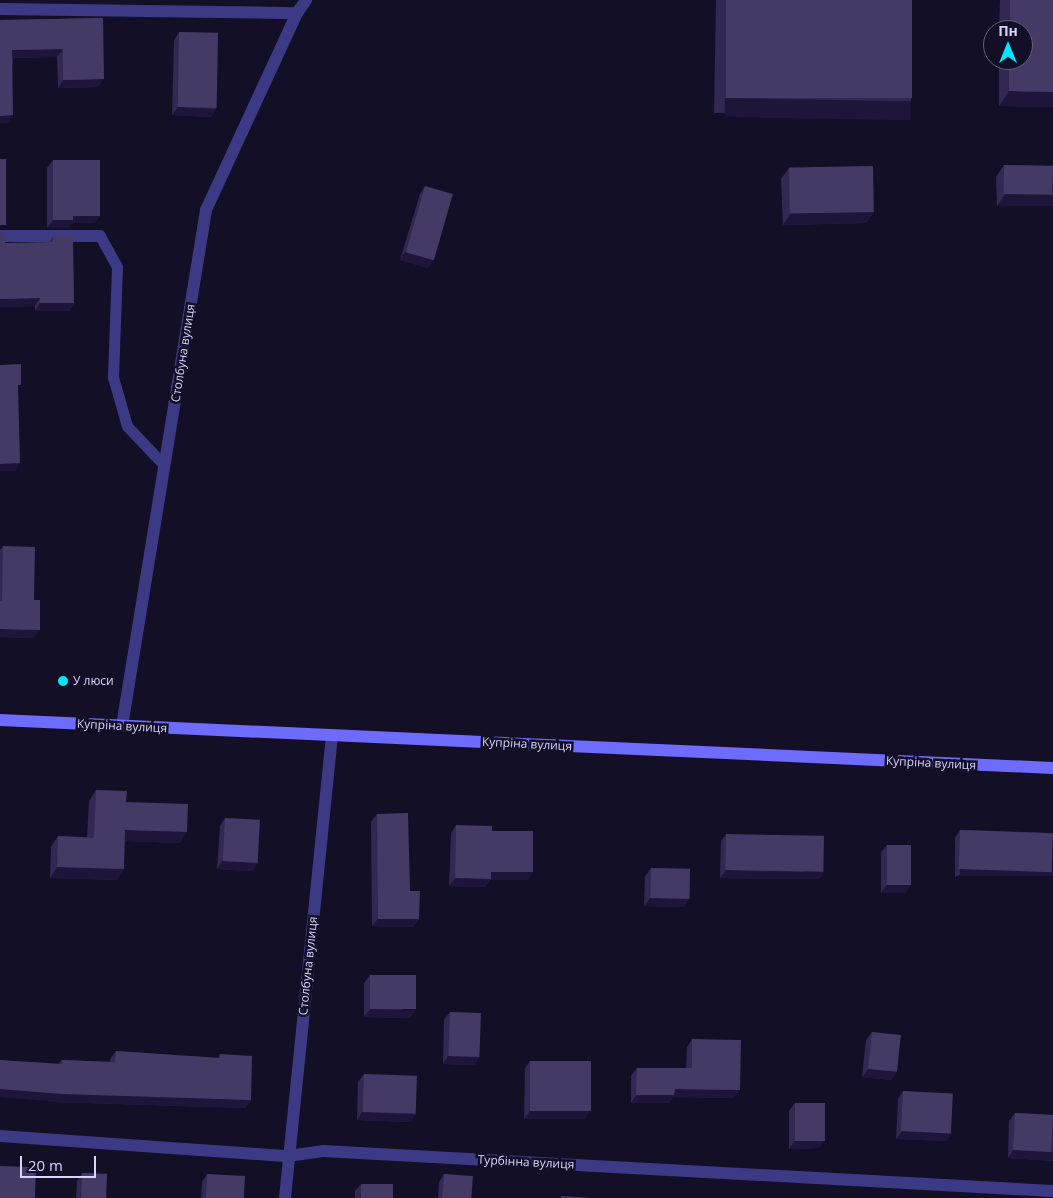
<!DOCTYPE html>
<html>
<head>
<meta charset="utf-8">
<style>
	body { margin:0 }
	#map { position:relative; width:1053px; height:1198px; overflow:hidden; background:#130f26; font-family:"Open Sans",sans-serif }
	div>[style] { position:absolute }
	.service>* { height:11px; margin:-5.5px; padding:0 5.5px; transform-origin:5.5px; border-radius:5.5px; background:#3d3a85 }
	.minor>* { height:12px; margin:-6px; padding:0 6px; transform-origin:6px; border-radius:6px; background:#3d3a85 }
	.secondary>* { height:12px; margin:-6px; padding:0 6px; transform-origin:6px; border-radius:6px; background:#6f6bff }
	.wall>* { inset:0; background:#312854 }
	.shaded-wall>* { inset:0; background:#1d163a; transform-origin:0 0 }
	.building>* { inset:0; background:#433a66; transform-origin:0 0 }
	.dots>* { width:14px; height:14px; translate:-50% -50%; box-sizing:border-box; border:2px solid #130f26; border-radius:50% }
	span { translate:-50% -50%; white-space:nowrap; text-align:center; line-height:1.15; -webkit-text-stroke:5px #130f26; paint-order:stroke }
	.street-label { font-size:12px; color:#d9d4ff }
	.poi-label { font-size:12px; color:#d9d4ff }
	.left { translate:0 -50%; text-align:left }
	.north { position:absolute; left:983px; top:20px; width:50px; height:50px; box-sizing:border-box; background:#130f26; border:1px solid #625e7d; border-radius:50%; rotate:0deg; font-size:14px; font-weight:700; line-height:20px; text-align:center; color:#d9d4ff }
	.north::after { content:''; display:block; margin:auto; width:18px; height:22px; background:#00e5ff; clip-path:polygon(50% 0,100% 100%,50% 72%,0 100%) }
	.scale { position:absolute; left:20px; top:1156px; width:76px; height:22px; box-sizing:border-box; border:2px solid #d9d4ff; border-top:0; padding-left:6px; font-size:15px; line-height:18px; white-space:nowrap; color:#d9d4ff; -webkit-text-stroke:4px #130f26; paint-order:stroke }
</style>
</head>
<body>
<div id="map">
	<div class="service">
		<div style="left:100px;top:236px;width:35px;rotate:61deg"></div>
		<div style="left:117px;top:267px;width:110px;rotate:92.1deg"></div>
		<div style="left:113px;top:377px;width:51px;rotate:74.1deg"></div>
		<div style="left:127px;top:426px;width:54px;rotate:46.5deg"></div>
	</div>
	<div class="minor">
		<div style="left:0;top:9px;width:297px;rotate:0.8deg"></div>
		<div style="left:0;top:236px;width:100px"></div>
		<div style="left:122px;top:726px;width:523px;rotate:-80.75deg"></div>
		<div style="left:206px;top:210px;width:217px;rotate:-65.2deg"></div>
		<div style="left:297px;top:13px;width:16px;rotate:-55deg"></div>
		<div style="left:0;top:1136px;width:289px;rotate:4deg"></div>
		<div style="left:288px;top:1156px;width:35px;rotate:-8deg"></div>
		<div style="left:323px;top:1151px;width:731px;rotate:3.14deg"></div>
		<div style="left:285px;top:1198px;width:465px;rotate:-84.2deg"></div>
	</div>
	<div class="secondary">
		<div style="left:0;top:720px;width:1054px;rotate:2.61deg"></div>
	</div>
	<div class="wall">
		<div style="clip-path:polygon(716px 0,912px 0,911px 100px,900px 115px,714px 113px)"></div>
		<div style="clip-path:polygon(1000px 0,1053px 0,1053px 107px,999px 106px,999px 60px,1023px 60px,1023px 30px,999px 30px)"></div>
		<div style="clip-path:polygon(103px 18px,98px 87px,58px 88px,57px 57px,13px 58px,8px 123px,0 123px,0 20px)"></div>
		<div style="clip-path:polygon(179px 32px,216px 109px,211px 117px,172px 115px,174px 40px)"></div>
		<div style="clip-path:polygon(53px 160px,100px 216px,94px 223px,71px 223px,68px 228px,47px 228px,47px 168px)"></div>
		<div style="clip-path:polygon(1004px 165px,1053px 166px,997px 206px,996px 177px)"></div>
		<div style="clip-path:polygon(789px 168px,874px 212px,866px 223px,783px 225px,781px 179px)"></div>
		<div style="clip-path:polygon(425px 186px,433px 260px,428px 268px,400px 260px,420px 194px)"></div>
		<div style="clip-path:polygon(0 230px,5px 243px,49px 243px,53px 236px,74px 303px,69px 311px,35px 311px,35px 306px,0 307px)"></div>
		<div style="clip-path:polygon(3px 546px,34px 600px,34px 638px,0 637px,0 550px)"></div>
		<div style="clip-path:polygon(96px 790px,126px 802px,180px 843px,125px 841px,117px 880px,50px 878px,51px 847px,58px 836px,87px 837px,89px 801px)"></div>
		<div style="clip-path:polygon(377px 814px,410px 891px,419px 919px,413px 927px,372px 926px,371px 822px)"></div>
		<div style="clip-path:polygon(225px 818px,257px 863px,252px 871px,217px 869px,220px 826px)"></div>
		<div style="clip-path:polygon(456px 825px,492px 831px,528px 880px,490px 880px,485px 887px,449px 886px,451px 833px)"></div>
		<div style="clip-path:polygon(960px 830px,1053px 833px,955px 877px,955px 838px)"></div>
		<div style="clip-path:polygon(726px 834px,819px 879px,720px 878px,721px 841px)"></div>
		<div style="clip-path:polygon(887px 845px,906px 893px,881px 893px,881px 852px)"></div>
		<div style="clip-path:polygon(651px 868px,689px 899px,683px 907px,644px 906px,645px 876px)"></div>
		<div style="clip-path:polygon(370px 975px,410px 1018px,364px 1017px,364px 983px)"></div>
		<div style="clip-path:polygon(450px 1012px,479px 1057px,474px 1065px,443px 1064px,444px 1020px)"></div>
		<div style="clip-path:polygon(872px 1032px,892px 1080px,862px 1077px,866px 1040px)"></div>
		<div style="clip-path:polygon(692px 1039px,734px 1098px,673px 1097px,669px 1103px,631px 1103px,631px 1076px,637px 1068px,686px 1068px,687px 1047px)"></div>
		<div style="clip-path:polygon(116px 1051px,218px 1058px,220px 1054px,251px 1100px,245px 1108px,55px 1102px,59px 1063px,62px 1060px,110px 1062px,110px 1059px)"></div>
		<div style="clip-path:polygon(530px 1061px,590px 1111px,585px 1119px,524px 1119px,525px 1068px)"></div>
		<div style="clip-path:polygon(364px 1074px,411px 1122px,357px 1120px,358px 1082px)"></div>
		<div style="clip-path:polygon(903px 1091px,952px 1133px,946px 1141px,896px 1139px,898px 1099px)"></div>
		<div style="clip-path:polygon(795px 1103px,825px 1140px,819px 1148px,789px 1149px,789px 1111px)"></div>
		<div style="clip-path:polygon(1015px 1113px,1053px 1115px,1053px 1161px,1008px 1158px,1009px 1121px)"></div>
		<div style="clip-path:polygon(82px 1173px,107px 1198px,76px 1198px,77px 1181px)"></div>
		<div style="clip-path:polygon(207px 1174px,243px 1198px,201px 1198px,202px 1182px)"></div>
		<div style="clip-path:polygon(444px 1174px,472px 1198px,438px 1198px,439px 1182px)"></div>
		<div style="clip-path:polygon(361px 1184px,392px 1198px,355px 1198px,355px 1191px)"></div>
	</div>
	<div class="shaded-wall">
		<div style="clip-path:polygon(63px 49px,57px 57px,7px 58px,12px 50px)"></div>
		<div style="clip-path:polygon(104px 79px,98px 87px,58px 88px,63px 80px)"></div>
		<div style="clip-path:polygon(1009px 91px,1053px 92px,1053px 107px,999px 106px)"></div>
		<div style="left:725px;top:98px;width:186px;height:19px;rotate:1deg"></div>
		<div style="clip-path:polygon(178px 107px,216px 109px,211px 117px,172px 115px)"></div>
		<div style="clip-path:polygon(13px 115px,8px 123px,0 123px,0 116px)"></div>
		<div style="clip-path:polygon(1005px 194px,1053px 194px,1053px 206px,997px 206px)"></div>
		<div style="clip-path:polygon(874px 212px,866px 223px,783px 225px,791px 213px)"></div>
		<div style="clip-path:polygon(73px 216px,100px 216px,94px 223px,71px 223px,68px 228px,47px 228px,53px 220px)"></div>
		<div style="clip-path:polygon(405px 252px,433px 260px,428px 268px,400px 260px)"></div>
		<div style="clip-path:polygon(40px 298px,35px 306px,0 307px,0 299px)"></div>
		<div style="clip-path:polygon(40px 303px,74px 303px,69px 311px,35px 311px)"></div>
		<div style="clip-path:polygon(20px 463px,15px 471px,0 471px,0 464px)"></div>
		<div style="clip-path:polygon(0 629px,40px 630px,34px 638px,0 637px)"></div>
		<div style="clip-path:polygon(125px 830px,187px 832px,180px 843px,118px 841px)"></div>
		<div style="clip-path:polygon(222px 861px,257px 863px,252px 871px,217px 869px)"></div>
		<div style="clip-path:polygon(57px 867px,124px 869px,117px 880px,50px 878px)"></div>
		<div style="left:1053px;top:868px;width:8px;height:93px;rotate:90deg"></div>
		<div style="clip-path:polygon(726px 870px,824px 872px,819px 879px,720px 878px)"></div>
		<div style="clip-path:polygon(491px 872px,533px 872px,528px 880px,490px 880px,485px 887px,449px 886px,455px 878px)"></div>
		<div style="clip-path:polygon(887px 885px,911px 885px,906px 893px,881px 893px)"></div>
		<div style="clip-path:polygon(650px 898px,689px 899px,683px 907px,644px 906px)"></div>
		<div style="clip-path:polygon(378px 919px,419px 919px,413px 927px,372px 926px)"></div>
		<div style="clip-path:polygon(370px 1009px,416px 1010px,410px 1018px,364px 1017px)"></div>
		<div style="clip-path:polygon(448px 1056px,479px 1057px,474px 1065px,443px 1064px)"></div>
		<div style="clip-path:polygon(868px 1069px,897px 1072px,892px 1080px,862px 1077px)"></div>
		<div style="clip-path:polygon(0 1089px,251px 1100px,245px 1108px,55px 1102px,0 1097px)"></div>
		<div style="clip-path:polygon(675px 1089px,740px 1090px,734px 1098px,673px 1097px,669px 1103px,631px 1103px,636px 1095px)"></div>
		<div style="clip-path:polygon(530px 1111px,590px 1111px,585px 1119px,524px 1119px)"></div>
		<div style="clip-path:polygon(362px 1112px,416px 1114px,411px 1122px,357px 1120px)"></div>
		<div style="clip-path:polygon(902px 1131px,952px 1133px,946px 1141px,896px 1139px)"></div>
		<div style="clip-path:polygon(825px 1140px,819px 1148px,789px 1149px,795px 1141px)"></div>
		<div style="clip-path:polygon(1013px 1150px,1053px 1152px,1053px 1161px,1008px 1158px)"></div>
	</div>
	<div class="building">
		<div style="left:726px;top:0;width:186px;height:98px"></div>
		<div style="clip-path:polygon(1010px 0,1053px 0,1053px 92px,1009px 91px,1009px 60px,1023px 60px,1023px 30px,1010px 30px)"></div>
		<div style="clip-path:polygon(103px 18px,104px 79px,63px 80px,63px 49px,12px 50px,13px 115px,0 116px,0 20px)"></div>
		<div style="left:179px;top:32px;width:39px;height:75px;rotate:1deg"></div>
		<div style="left:0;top:159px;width:6px;height:66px"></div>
		<div style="clip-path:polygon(53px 160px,100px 160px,100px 216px,73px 216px,73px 220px,53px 220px)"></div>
		<div style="left:1004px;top:165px;width:49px;height:29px;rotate:1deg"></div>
		<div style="left:873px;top:166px;width:46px;height:84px;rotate:89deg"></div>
		<div style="left:425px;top:186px;width:29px;height:69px;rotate:16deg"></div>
		<div style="clip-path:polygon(0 230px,5px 236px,5px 243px,53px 242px,53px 236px,73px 236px,74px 303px,40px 303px,40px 298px,0 299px)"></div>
		<div style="clip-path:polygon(21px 364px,21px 385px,18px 385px,20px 463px,0 464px,0 365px)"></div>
		<div style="clip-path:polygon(3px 546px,35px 547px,34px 600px,40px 600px,40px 630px,0 629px,0 601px,2px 601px)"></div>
		<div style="clip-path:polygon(96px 790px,127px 791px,126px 802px,188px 804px,187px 832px,125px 830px,124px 869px,57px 867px,58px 836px,94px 838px)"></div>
		<div style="clip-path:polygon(408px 813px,410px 891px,420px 891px,419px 919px,378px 919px,377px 814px)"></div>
		<div style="left:225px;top:818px;width:35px;height:43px;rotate:3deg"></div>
		<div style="clip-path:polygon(456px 825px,492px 826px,492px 831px,533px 831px,533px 872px,491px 872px,491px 879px,455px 878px)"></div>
		<div style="left:960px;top:830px;width:93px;height:39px;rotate:2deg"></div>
		<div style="left:726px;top:834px;width:98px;height:36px;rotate:1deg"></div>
		<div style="left:887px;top:845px;width:24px;height:40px"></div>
		<div style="left:651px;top:868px;width:39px;height:30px;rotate:1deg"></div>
		<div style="left:370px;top:975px;width:46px;height:34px"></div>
		<div style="left:450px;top:1012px;width:31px;height:44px;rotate:2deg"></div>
		<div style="left:872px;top:1032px;width:29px;height:37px;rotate:6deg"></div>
		<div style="clip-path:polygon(692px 1039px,741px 1040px,740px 1090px,675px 1089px,674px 1095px,636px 1095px,637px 1068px,692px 1068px)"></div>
		<div style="clip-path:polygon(116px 1051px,220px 1058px,220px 1054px,252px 1056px,251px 1100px,61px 1094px,0 1089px,0 1060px,62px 1064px,62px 1060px,115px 1062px)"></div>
		<div style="left:530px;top:1061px;width:61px;height:50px"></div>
		<div style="left:364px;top:1074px;width:53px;height:38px;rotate:2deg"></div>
		<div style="left:903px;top:1091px;width:50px;height:40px;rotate:3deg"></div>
		<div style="left:795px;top:1103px;width:30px;height:38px"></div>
		<div style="left:1015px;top:1113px;width:38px;height:37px;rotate:3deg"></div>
		<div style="left:0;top:1166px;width:36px;height:32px;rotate:2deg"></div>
		<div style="left:82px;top:1173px;width:25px;height:25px;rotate:2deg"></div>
		<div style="left:207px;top:1174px;width:38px;height:24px;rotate:3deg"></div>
		<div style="left:444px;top:1174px;width:29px;height:24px;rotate:4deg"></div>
		<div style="left:361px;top:1184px;width:32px;height:14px"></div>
		<div style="clip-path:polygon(561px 1196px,593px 1198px,561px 1198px)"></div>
	</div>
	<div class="dots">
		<div style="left:63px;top:681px;background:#00e5ff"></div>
	</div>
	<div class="street-label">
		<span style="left:183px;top:353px;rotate:-81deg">Столбуна вулиця</span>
		<span style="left:122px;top:726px;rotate:3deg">Купріна вулиця</span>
		<span style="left:527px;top:744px;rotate:3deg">Купріна вулиця</span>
		<span style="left:931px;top:763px;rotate:3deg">Купріна вулиця</span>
		<span style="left:308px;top:966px;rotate:-84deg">Столбуна вулиця</span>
		<span style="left:526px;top:1162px;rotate:3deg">Турбінна вулиця</span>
	</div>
	<div class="poi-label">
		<span class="left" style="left:73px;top:681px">У люси</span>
	</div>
	<div class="north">Пн</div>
	<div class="scale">20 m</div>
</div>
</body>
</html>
